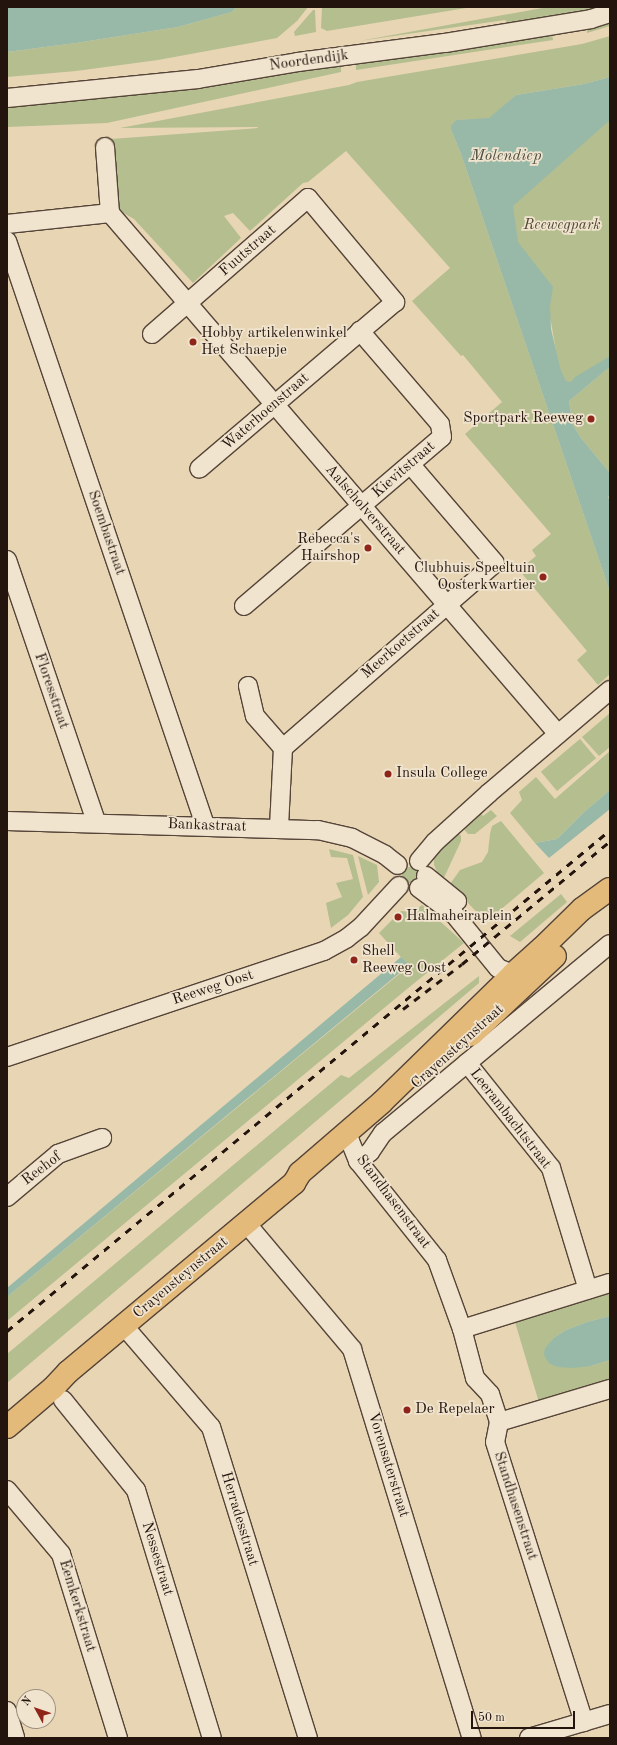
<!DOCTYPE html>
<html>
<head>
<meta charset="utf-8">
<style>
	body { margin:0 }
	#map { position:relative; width:617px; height:1745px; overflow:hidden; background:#e8d5b4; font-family:"Old Standard TT",serif }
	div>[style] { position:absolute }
	.green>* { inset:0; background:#b4be8f; transform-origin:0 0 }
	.round { border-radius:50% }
	.water>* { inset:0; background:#98b9a7 }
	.roads { filter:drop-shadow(1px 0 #554438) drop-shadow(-1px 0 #554438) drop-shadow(0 1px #554438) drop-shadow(0 -1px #554438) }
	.minor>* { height:18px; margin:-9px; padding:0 9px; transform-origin:9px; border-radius:9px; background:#f0e4ce }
	.major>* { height:22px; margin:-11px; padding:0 11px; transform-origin:11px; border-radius:11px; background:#e4ba7a }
	.rail>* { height:3px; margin-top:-1.5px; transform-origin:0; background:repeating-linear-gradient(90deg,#24140e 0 7px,transparent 0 14px) }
	.dots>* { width:11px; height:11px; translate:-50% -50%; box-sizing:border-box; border:2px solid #f0e4ce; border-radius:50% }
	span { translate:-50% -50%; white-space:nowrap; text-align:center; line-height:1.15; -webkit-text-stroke:3.5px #f0e4ce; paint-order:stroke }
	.street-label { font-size:15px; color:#24140e }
	.park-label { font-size:15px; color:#4f4735; font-style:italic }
	.poi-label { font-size:15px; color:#24140e }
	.left { translate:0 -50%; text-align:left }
	.right { translate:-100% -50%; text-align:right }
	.water-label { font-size:16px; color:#4d4e44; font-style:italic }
	.frame { position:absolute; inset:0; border:8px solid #24140e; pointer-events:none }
	.north { position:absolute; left:16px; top:1689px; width:40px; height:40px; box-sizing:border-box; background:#f0e4ce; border:1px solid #9e9181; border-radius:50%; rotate:310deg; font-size:11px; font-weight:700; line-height:16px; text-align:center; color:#24140e }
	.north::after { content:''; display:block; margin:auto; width:14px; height:18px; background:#8f2418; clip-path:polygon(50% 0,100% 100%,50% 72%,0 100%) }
	.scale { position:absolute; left:471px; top:1711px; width:104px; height:18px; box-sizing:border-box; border:2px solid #24140e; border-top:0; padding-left:5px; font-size:12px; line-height:14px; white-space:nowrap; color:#24140e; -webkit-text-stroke:3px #f0e4ce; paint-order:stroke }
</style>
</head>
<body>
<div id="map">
	<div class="green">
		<div style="clip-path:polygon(237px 7px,308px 7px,297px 21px,277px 38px,158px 60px,76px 71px,7px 77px,7px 52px,76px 43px,178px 27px,232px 12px)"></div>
		<div style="clip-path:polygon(322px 7px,472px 7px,327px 31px,321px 28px)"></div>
		<div style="clip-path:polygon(548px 7px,602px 7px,509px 24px,505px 20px,359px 41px)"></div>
		<div style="clip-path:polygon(313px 10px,315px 10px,316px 32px,295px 36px,294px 32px)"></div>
		<div style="clip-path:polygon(610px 22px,610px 26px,587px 33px,587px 28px)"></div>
		<div style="clip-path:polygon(552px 33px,553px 40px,356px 70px,356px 65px)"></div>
		<div style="clip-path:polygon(610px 36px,610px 77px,584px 84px,516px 95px,489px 119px,456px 120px,451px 130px,461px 154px,610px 592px,610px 674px,598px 685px,577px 660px,587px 651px,519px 570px,536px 556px,532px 550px,551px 534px,465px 434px,502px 402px,463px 355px,461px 356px,412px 301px,450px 268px,346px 151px,308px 182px,303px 183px,250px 231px,233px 213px,224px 216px,241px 238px,193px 283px,134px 219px,120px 211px,111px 139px,258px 128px,257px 127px,120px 128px,349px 85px,357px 82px,582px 44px)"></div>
		<div style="clip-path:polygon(341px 64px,341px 72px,107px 123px,7px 127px,7px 104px)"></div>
		<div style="clip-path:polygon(610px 117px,610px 356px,563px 391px,551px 322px,515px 245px,510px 206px)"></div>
		<div style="clip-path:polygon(610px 367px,610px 473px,581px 438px,573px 425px,569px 401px)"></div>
		<div style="clip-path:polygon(610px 713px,610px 747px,599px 756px,582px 737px)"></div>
		<div style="left:580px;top:739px;width:25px;height:51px;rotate:50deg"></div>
		<div style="clip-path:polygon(610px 751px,610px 790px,584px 812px,557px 839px,535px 843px,510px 813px,522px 800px,519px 792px,536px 777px,555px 799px)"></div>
		<div style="clip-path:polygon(491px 810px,497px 816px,475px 834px,468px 834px,462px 827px,479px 811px,483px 816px)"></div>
		<div style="clip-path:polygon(501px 821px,544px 873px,486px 922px,450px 884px,460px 870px,482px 862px,488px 852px,490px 834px,492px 826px)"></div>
		<div style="clip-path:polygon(456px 831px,461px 836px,461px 841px,442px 882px,434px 865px,434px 854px)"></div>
		<div style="clip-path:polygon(329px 849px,353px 855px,363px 897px,348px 915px,331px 928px,326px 903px,342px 897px,336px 883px,353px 879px,347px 858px,331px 857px)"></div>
		<div style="clip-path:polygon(358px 856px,377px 865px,379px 882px,368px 895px)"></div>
		<div class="round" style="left:402px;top:867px;width:16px;height:16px"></div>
		<div style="clip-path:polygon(561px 894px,567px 902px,520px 942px,510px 936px)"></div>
		<div style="clip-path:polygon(422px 905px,464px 943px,407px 989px,7px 1321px,7px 1297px,409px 966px,379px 933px,401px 911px,413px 912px)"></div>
		<div style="clip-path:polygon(479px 976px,479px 983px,7px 1383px,7px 1354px,341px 1075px,349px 1078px)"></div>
		<div style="clip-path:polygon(610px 1292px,610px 1316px,587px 1322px,566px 1330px,555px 1337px,591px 1366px,610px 1360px,610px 1385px,540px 1406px,515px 1322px)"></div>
	</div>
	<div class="water">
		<div style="clip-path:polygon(7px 7px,237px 7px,232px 12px,178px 27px,76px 43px,7px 52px)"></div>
		<div style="clip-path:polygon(610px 77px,610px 120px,513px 206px,518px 242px,553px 287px,550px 306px,551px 329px,561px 371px,566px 381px,571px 382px,575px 377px,610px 356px,610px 367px,569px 401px,573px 425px,581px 438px,610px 473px,610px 498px,608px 496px,610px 503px,610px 592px,461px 154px,451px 130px,451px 126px,456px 120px,489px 118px,516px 95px,584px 84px)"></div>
		<div style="clip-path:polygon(610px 790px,610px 809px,549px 858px,535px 843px,557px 839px,584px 812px)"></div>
		<div style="clip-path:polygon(401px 957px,409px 965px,7px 1297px,7px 1288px)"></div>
		<div style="clip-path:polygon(610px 1316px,610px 1360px,591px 1366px,573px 1368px,558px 1367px,550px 1364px,546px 1359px,544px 1354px,545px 1348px,555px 1337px,566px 1330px,587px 1322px)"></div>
	</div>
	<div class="roads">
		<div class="minor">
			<div style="left:7px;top:98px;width:192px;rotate:-5.7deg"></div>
			<div style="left:198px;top:79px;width:101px;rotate:-9.6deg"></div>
			<div style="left:298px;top:62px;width:148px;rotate:-7.4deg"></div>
			<div style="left:445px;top:43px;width:148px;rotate:-9.3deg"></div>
			<div style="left:591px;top:19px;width:20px;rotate:-18deg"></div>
			<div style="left:105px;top:147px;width:66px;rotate:85.7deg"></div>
			<div style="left:110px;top:213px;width:687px;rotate:49.31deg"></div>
			<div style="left:7px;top:224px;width:104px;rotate:-6.1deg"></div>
			<div style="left:7px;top:241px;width:617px;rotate:71.27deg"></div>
			<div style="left:152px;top:334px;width:207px;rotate:-41.1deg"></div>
			<div style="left:308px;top:198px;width:136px;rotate:50.1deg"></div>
			<div style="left:395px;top:302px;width:257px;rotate:139.6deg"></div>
			<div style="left:7px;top:560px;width:277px;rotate:71.2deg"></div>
			<div style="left:244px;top:606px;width:260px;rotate:-40.5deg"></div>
			<div style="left:442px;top:437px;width:13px;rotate:-99deg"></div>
			<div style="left:440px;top:424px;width:123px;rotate:-130.7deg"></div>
			<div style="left:248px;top:686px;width:31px;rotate:77deg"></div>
			<div style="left:255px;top:716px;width:43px;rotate:48.8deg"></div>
			<div style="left:283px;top:748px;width:80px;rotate:92.9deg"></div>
			<div style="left:283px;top:748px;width:281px;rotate:-41.1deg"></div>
			<div style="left:495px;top:563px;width:130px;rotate:-130.6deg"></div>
			<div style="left:7px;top:821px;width:311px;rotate:1.7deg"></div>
			<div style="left:318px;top:830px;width:35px;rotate:13deg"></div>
			<div style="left:352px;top:838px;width:37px;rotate:27deg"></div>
			<div style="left:385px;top:855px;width:16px;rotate:38deg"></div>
			<div style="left:419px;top:861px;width:25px;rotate:-50deg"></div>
			<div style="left:435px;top:842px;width:73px;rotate:-42.2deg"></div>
			<div style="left:489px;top:793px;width:159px;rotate:-40.4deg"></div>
			<div style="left:426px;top:876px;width:40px;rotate:39deg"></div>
			<div style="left:419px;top:888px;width:44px;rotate:36.6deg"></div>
			<div style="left:454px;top:914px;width:70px;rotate:50.8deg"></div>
			<div style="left:498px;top:968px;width:16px;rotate:22deg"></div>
			<div style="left:513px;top:974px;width:12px;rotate:42deg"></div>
			<div style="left:7px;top:1057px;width:334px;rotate:-18.5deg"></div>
			<div style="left:324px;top:951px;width:26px;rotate:-29deg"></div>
			<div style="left:347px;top:938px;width:18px;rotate:-38deg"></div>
			<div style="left:361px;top:927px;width:56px;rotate:-47.2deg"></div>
			<div style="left:467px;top:1063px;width:134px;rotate:51.3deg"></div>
			<div style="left:551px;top:1168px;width:127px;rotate:73.1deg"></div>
			<div style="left:345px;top:1135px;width:8px;rotate:50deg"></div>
			<div style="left:350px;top:1141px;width:22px;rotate:68deg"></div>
			<div style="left:358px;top:1161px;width:127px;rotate:51.4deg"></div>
			<div style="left:437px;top:1260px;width:73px;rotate:70.1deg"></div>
			<div style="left:462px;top:1329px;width:51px;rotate:75.1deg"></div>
			<div style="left:475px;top:1378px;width:22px;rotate:47deg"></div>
			<div style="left:490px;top:1394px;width:29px;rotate:72deg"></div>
			<div style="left:499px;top:1422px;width:20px;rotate:101deg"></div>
			<div style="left:495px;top:1442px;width:294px;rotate:72.4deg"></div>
			<div style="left:358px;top:1161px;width:15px;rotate:-37deg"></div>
			<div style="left:370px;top:1152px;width:23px;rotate:-56deg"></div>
			<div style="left:383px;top:1133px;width:295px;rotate:-39.8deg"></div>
			<div style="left:7px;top:1197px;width:67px;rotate:-40.1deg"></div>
			<div style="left:58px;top:1154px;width:47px;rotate:-20deg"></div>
			<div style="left:246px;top:1223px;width:165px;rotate:49.9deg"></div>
			<div style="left:352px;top:1349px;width:407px;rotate:72.9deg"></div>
			<div style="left:124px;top:1326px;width:133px;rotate:49.3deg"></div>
			<div style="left:211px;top:1427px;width:326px;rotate:72.7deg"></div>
			<div style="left:462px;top:1329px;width:155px;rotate:-17.3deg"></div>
			<div style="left:63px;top:1400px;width:116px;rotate:51deg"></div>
			<div style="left:136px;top:1490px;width:259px;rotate:73deg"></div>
			<div style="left:499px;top:1422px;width:116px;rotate:-16.6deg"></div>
			<div style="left:7px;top:1490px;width:84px;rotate:49.8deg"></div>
			<div style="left:61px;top:1554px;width:193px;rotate:72.8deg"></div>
			<div style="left:7px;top:1711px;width:28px;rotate:73deg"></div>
			<div style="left:529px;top:1738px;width:84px;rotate:-16.5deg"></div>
		</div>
		<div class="major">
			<div style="left:471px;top:1035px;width:115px;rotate:-43.2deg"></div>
			<div style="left:7px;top:1427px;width:60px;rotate:-40.3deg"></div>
			<div style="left:53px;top:1388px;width:22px;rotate:-47deg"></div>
			<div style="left:68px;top:1372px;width:295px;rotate:-39.9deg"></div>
			<div style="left:294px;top:1183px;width:12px;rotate:-59deg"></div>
			<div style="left:300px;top:1173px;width:107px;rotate:-40.8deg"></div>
			<div style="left:381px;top:1103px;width:185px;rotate:-44.3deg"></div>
			<div style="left:513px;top:974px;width:39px;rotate:-42deg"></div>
			<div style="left:542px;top:948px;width:56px;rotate:-44.3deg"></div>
			<div style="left:582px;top:909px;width:34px;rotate:-36deg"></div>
		</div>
	</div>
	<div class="rail">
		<div style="left:403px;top:1009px;width:74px;rotate:-37.3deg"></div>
		<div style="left:462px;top:964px;width:192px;rotate:-39.7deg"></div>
		<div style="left:7px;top:1331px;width:784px;rotate:-39.72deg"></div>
	</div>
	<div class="dots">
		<div style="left:193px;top:342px;background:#8f2418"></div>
		<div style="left:591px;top:419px;background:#8f2418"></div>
		<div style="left:368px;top:548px;background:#8f2418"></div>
		<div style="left:543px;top:577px;background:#8f2418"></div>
		<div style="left:388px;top:774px;background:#8f2418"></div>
		<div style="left:398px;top:917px;background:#8f2418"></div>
		<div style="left:354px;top:960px;background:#8f2418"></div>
		<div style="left:407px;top:1410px;background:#8f2418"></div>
	</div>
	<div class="street-label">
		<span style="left:309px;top:61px;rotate:-8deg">Noordendijk</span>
		<span style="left:248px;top:251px;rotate:-41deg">Fuutstraat</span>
		<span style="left:266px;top:412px;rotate:-41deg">Waterhoenstraat</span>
		<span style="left:404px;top:470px;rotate:-41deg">Kievitstraat</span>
		<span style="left:365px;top:510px;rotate:49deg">Aalscholverstraat</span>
		<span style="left:106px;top:533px;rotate:71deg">Soembastraat</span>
		<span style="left:401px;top:644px;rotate:-41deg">Meerkoetstraat</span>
		<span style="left:51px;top:691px;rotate:71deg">Floresstraat</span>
		<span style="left:207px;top:826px;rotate:2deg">Bankastraat</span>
		<span style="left:213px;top:988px;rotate:-18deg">Reeweg Oost</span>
		<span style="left:458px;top:1047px;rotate:-42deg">Crayensteynstraat</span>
		<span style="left:510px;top:1119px;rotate:52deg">Leerambachtstraat</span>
		<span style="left:42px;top:1169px;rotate:-37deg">Reehof</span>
		<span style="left:393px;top:1202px;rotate:53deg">Standhasenstraat</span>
		<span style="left:181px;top:1278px;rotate:-40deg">Crayensteynstraat</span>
		<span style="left:388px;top:1465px;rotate:73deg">Vorensaterstraat</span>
		<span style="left:515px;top:1506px;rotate:72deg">Standhasenstraat</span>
		<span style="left:239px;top:1519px;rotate:73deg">Herradesstraat</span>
		<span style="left:157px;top:1559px;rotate:73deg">Nessestraat</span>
		<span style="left:77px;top:1606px;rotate:73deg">Eemkerkstraat</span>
	</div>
	<div class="park-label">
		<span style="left:562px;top:226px">Reewegpark</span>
	</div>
	<div class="poi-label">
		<span class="left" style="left:201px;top:342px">Hobby artikelenwinkel<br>Het Schaepje</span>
		<span class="right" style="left:583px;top:419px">Sportpark Reeweg</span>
		<span class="right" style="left:360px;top:548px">Rebecca's<br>Hairshop</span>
		<span class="right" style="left:535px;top:577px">Clubhuis Speeltuin<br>Oosterkwartier</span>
		<span class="left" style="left:396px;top:774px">Insula College</span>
		<span class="left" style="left:406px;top:917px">Halmaheiraplein</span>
		<span class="left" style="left:362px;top:960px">Shell<br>Reeweg Oost</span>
		<span class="left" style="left:415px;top:1410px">De Repelaer</span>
	</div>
	<div class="water-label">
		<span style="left:506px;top:156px">Molendiep</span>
	</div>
	<div class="frame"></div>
	<div class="north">N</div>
	<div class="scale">50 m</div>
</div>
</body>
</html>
